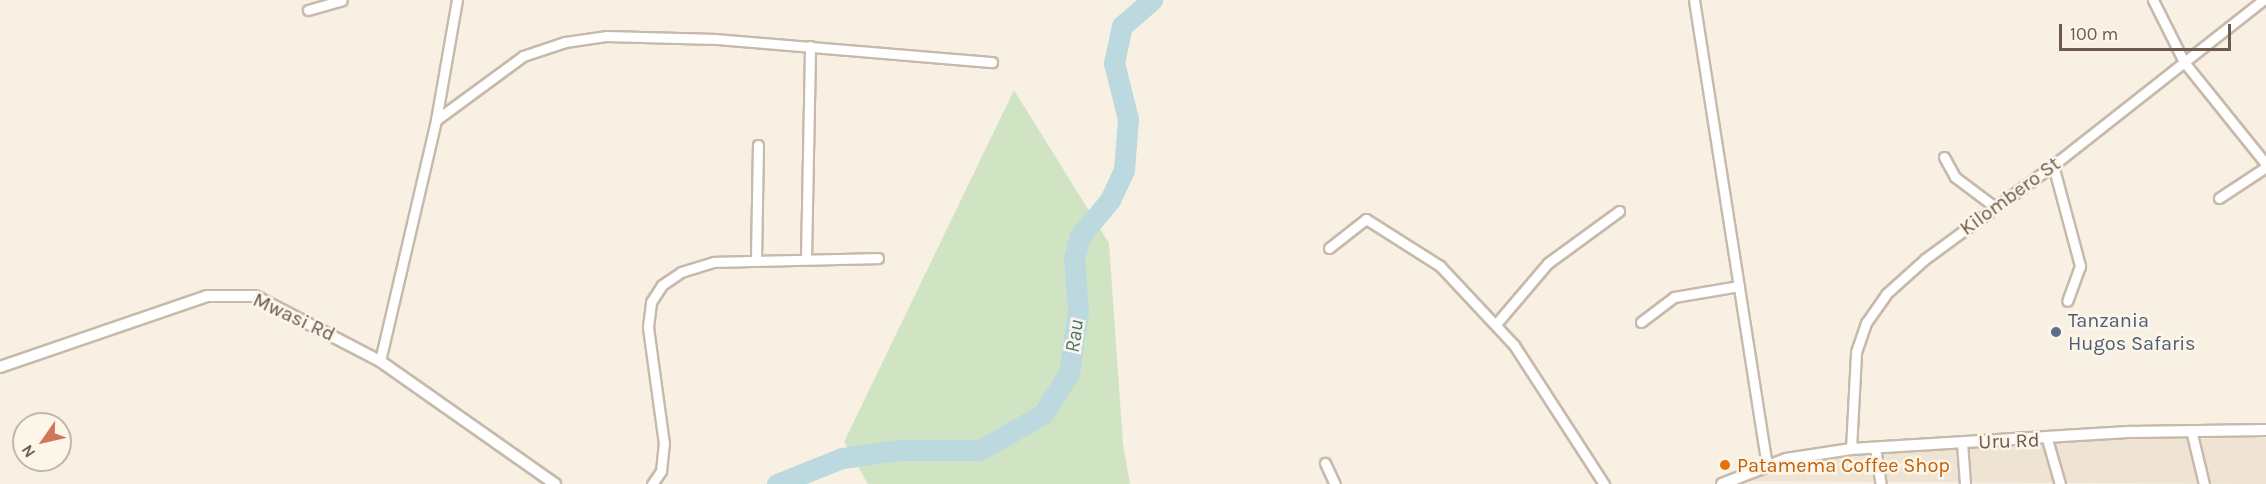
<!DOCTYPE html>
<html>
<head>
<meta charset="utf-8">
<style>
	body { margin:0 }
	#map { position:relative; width:2266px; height:484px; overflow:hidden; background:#f8f1e3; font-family:Karla,sans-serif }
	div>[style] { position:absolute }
	.residential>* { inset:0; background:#efe3d3 }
	.green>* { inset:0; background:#d0e4c4 }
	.river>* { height:21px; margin:-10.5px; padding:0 10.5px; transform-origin:10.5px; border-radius:10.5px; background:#bbd9df }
	.roads { filter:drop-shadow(2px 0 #c7b9ac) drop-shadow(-2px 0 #c7b9ac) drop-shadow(0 2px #c7b9ac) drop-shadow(0 -2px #c7b9ac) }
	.minor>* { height:9px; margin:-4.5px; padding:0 4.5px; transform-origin:4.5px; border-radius:4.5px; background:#fff }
	.tertiary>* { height:10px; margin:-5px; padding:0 5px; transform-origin:5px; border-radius:5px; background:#fff }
	.dots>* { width:16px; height:16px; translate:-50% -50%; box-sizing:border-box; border:3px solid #fcf5e9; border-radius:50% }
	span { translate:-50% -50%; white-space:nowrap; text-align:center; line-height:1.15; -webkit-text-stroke:5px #fcf5e9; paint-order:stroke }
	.street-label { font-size:20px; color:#6d594d }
	.service-label { font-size:20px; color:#4e5e75 }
	.left { translate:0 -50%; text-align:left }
	.food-label { font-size:20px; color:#c56008 }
	.water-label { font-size:21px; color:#4a747d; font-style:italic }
	.north { position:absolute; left:12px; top:412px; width:60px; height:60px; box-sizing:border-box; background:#fcf5e9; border:2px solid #c3b7ab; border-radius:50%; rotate:236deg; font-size:16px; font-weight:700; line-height:24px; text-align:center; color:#6d594d }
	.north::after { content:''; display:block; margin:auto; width:21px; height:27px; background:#d27659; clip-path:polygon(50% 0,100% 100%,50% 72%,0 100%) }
	.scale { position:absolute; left:2059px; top:24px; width:172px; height:27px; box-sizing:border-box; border:3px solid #6d594d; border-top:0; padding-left:8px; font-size:18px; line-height:21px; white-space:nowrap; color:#6d594d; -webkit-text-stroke:4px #fcf5e9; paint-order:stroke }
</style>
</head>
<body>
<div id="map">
	<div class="residential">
		<div style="clip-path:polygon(2266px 438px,2266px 484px,1730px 481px,1852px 451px,2114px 439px)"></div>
	</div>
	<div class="green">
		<div style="clip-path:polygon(1014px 90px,1109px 243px,1123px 444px,1130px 484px,868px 484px,844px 442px)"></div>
	</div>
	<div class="river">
		<div style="left:777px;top:484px;width:70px;rotate:-21.8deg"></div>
		<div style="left:842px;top:458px;width:58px;rotate:-8deg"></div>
		<div style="left:899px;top:450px;width:81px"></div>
		<div style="left:980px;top:450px;width:73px;rotate:-29.7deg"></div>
		<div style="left:1043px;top:414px;width:49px;rotate:-57.6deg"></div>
		<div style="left:1069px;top:373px;width:62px;rotate:-81.6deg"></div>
		<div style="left:1078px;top:312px;width:54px;rotate:-94.2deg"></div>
		<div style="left:1074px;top:258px;width:23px;rotate:-75deg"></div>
		<div style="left:1080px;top:236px;width:47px;rotate:-50.2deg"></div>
		<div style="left:1110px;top:200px;width:33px;rotate:-65deg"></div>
		<div style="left:1124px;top:170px;width:51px;rotate:-85.5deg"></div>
		<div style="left:1128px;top:119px;width:58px;rotate:-104deg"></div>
		<div style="left:1114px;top:63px;width:38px;rotate:-78deg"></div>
		<div style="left:1122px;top:26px;width:40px;rotate:-41deg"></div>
	</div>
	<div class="roads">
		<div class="minor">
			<div style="left:1694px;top:0;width:471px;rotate:81.1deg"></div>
			<div style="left:2153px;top:0;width:69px;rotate:63.4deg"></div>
			<div style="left:2184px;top:62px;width:131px;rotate:51.2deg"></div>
			<div style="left:308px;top:10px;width:35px;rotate:-16deg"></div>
			<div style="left:436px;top:120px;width:108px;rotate:-36.3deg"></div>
			<div style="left:523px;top:56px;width:44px;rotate:-18.4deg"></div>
			<div style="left:565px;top:42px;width:41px;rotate:-8.3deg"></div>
			<div style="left:606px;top:36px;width:110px;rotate:1.6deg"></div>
			<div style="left:716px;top:39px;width:277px;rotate:4.8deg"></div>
			<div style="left:1944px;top:157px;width:23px;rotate:61deg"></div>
			<div style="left:1955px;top:177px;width:50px;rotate:36.9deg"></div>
			<div style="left:2053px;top:165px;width:105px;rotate:75deg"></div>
			<div style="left:2080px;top:266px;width:37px;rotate:110deg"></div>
			<div style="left:2219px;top:198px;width:56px;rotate:-33.4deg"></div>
			<div style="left:1329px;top:248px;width:47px;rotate:-38.1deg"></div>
			<div style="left:1366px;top:219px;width:88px;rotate:32.4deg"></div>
			<div style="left:1440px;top:266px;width:108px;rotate:46.9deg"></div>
			<div style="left:1514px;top:345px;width:166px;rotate:57.1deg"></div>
			<div style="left:756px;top:259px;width:114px;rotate:-89deg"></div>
			<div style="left:806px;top:259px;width:213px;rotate:-88.9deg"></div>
			<div style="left:1641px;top:322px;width:41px;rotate:-37.1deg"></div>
			<div style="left:1674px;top:297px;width:66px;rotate:-9.6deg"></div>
			<div style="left:1496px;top:324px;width:80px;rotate:-49.6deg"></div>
			<div style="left:1548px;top:263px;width:88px;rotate:-36.2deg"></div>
			<div style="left:380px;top:361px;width:247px;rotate:-76.9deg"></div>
			<div style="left:436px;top:120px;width:122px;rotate:-80.1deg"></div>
			<div style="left:2191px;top:430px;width:56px;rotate:76.5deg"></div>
			<div style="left:2047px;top:439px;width:47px;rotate:73.9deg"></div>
			<div style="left:1962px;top:442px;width:42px;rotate:85.9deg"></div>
			<div style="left:1875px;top:448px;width:36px;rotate:81deg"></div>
			<div style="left:1851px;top:449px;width:97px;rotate:-87deg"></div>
			<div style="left:1856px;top:352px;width:31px;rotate:-71deg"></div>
			<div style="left:1866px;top:323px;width:35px;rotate:-55deg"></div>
			<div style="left:1886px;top:294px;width:52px;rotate:-41.9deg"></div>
			<div style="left:1925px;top:259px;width:162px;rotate:-36.2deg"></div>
			<div style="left:2056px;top:163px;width:263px;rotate:-38.2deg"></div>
			<div style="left:1325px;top:463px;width:23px;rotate:65deg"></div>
			<div style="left:652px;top:484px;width:16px;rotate:-55deg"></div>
			<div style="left:661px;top:471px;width:27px;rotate:-84deg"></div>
			<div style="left:664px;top:444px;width:118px;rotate:-97.8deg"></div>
			<div style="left:648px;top:327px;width:25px;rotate:-83deg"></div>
			<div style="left:651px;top:302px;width:20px;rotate:-57deg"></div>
			<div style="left:662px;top:285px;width:23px;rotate:-34deg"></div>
			<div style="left:681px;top:272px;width:34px;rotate:-17deg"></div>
			<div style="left:714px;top:262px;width:164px;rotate:-1.4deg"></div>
		</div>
		<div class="tertiary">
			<div style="left:0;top:367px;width:219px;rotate:-18.9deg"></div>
			<div style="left:207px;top:296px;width:48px"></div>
			<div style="left:255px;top:296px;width:141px;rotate:27.5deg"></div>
			<div style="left:380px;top:361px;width:214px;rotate:35.1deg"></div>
			<div style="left:1722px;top:484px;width:69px;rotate:-21.3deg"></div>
			<div style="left:1786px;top:459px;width:66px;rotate:-8.7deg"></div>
			<div style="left:1851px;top:449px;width:281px;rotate:-3.5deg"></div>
			<div style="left:2131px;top:432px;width:135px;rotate:-0.8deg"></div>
		</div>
	</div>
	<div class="dots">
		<div style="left:2056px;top:332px;background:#5c6f8a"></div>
		<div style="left:1725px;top:465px;background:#e8710a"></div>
	</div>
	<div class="street-label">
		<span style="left:2010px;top:196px;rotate:-36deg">Kilombero St</span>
		<span style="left:294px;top:317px;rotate:25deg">Mwasi Rd</span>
		<span style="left:2009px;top:441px;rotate:-2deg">Uru Rd</span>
	</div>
	<div class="service-label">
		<span class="left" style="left:2068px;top:332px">Tanzania<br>Hugos Safaris</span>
	</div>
	<div class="food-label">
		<span class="left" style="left:1737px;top:465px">Patamema Coffee Shop</span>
	</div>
	<div class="water-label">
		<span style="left:1074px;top:336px;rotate:-82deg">Rau</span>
	</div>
	<div class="north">N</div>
	<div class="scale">100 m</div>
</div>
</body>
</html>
